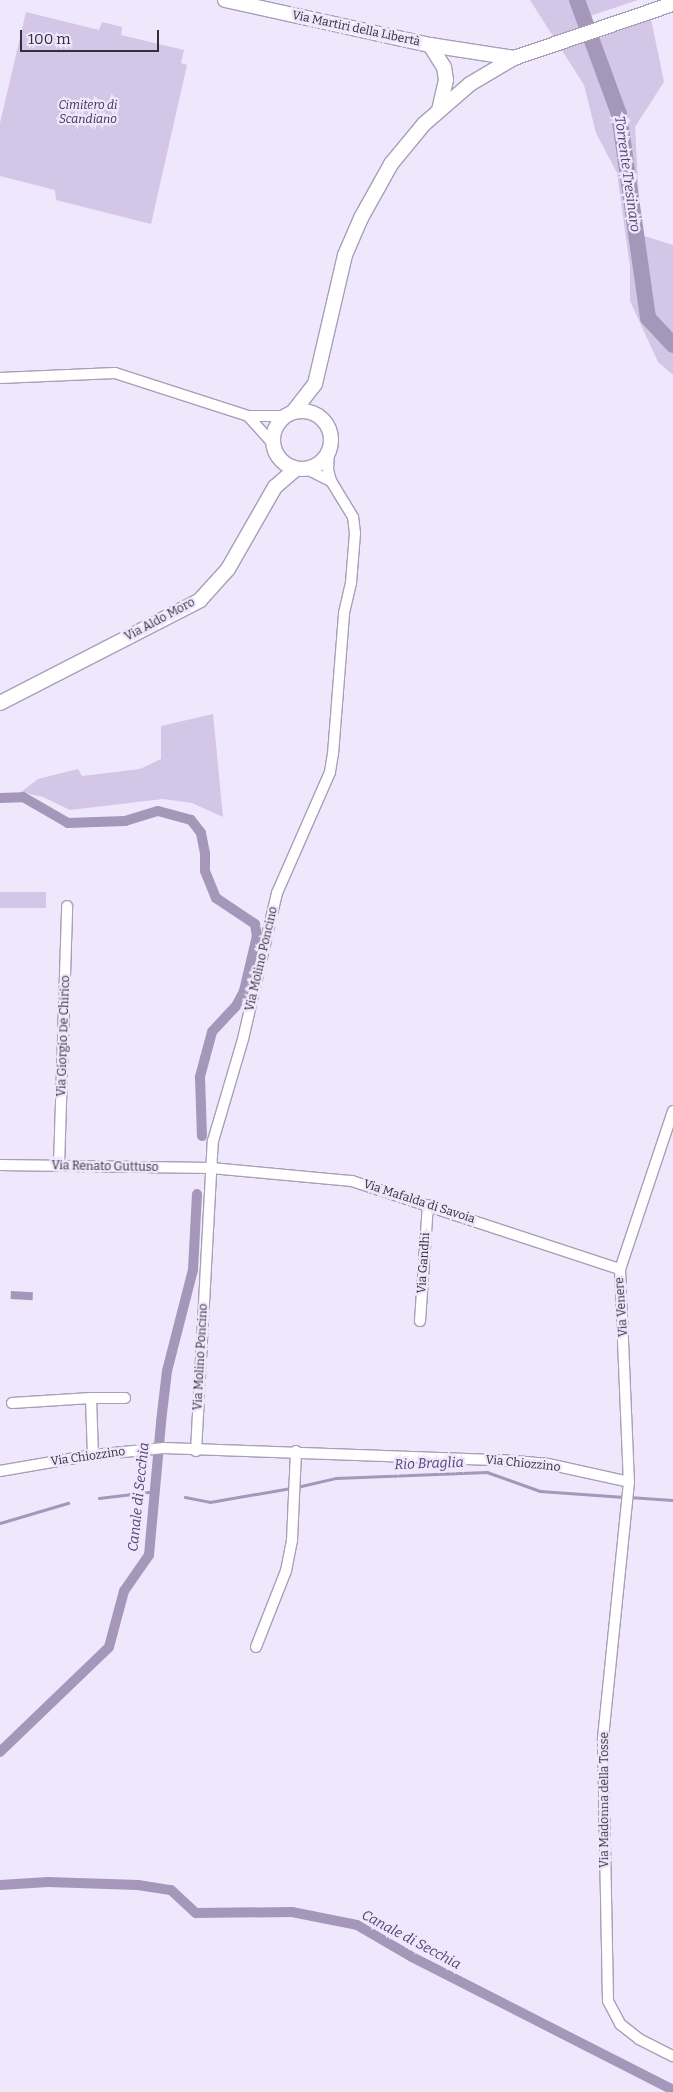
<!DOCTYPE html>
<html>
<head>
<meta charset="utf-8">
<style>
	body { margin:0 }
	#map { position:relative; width:673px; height:2092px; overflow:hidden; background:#efe7fc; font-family:Bitter,serif }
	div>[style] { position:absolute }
	.green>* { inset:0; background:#d3c6e7; transform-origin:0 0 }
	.water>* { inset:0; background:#a497b9; transform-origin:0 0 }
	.stream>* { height:2.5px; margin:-1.25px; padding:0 1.25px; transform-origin:1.25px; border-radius:1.25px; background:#a497b9 }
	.canal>* { height:10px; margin:-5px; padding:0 5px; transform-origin:5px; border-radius:5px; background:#a497b9 }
	.river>* { height:16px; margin:-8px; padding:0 8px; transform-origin:8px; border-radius:8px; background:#a497b9 }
	.roads { filter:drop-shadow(1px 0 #a89fb7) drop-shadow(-1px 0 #a89fb7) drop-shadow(0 1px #a89fb7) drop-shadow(0 -1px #a89fb7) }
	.street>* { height:10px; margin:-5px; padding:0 5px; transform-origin:5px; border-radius:5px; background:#fff }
	.secondary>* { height:14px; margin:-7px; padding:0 7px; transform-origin:7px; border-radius:7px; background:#fff }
	.secondary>.ring { margin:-7px; padding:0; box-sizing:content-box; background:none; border:14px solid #fff; border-radius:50% }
	span { translate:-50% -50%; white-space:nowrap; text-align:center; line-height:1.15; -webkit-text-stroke:4.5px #efe7fc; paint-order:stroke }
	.street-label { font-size:12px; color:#34303a }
	.park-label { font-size:12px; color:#402b59; font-style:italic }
	.water-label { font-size:14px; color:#554070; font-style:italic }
	.scale { position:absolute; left:20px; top:30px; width:139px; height:22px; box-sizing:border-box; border:2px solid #34303a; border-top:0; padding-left:6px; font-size:15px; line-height:18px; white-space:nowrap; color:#34303a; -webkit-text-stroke:4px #efe7fc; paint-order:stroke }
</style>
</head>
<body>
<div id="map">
	<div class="green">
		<div style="clip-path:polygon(530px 0,638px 0,584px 18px,592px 41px,651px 19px,664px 82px,635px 127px,641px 235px,673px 245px,673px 375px,658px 362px,630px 301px,630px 267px,617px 173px,596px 133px,584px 85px)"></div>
		<div style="clip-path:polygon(26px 12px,99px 30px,102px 22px,122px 27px,121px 35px,184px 50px,181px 63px,187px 65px,151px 224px,56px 200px,55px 190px,0 176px,0 123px)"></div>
		<div style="clip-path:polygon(213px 714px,223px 817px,192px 803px,163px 799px,70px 810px,43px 797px,21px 792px,38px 779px,78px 769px,82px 776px,140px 769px,161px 759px,161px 726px)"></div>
		<div style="left:46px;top:892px;width:16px;height:46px;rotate:90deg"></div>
	</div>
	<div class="water">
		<div style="left:11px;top:1291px;width:22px;height:8px;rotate:3deg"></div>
	</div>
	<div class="stream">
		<div style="left:297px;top:1487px;width:40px;rotate:-13deg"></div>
		<div style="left:336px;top:1478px;width:151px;rotate:-2.3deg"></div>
		<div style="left:487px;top:1472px;width:56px;rotate:19.7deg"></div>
		<div style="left:540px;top:1491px;width:84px;rotate:4.1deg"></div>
		<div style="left:185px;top:1497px;width:25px;rotate:11deg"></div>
		<div style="left:210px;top:1502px;width:82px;rotate:-9.8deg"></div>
		<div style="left:629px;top:1497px;width:44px;rotate:3.9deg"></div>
		<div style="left:99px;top:1498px;width:50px;rotate:-6.8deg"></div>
		<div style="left:0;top:1523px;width:71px;rotate:-16.4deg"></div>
	</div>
	<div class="canal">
		<div style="left:0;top:798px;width:23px;rotate:-2deg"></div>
		<div style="left:23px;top:797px;width:52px;rotate:30deg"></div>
		<div style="left:68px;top:823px;width:57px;rotate:-2deg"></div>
		<div style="left:125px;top:821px;width:34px;rotate:-17deg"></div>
		<div style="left:158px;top:811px;width:34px;rotate:15deg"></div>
		<div style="left:191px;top:820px;width:16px;rotate:52deg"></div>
		<div style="left:201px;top:833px;width:20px;rotate:79deg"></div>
		<div style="left:205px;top:853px;width:18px;rotate:90deg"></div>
		<div style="left:205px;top:871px;width:29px;rotate:68deg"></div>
		<div style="left:216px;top:898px;width:47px;rotate:33.7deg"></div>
		<div style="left:255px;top:924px;width:12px;rotate:81deg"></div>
		<div style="left:257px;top:936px;width:57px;rotate:103.3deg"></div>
		<div style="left:244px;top:991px;width:17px;rotate:118deg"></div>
		<div style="left:236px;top:1006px;width:35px;rotate:133deg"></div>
		<div style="left:212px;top:1032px;width:27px;rotate:105deg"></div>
		<div style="left:205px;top:1058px;width:20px;rotate:105deg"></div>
		<div style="left:200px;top:1077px;width:59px;rotate:88.1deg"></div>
		<div style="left:0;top:1752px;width:151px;rotate:-43.9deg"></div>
		<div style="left:109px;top:1647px;width:58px;rotate:-75deg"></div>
		<div style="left:124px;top:1591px;width:44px;rotate:-55.2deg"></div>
		<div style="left:149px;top:1555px;width:134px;rotate:-84.8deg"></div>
		<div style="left:161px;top:1422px;width:51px;rotate:-83.3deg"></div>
		<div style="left:167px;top:1371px;width:104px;rotate:-75.6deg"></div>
		<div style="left:193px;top:1270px;width:76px;rotate:-87deg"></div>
		<div style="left:0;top:1885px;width:48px;rotate:-3.6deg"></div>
		<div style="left:48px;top:1882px;width:90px;rotate:1.9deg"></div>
		<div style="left:138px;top:1885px;width:33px;rotate:9deg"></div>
		<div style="left:171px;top:1890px;width:34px;rotate:43deg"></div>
		<div style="left:196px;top:1913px;width:96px;rotate:-0.6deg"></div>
		<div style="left:292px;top:1912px;width:66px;rotate:11.3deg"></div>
		<div style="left:357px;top:1925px;width:64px;rotate:30.2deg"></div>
		<div style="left:412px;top:1957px;width:293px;rotate:27deg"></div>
	</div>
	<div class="river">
		<div style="left:577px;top:0;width:121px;rotate:69.8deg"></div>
		<div style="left:619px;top:114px;width:206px;rotate:81.9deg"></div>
		<div style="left:648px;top:318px;width:37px;rotate:47deg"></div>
	</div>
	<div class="roads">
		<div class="street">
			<div style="left:0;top:378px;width:115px;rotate:-2.5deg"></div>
			<div style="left:115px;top:373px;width:140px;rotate:17.9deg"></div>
			<div style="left:248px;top:416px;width:37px"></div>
			<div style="left:248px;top:416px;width:36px;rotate:48deg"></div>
			<div style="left:307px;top:469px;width:27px;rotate:27deg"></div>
			<div style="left:673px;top:1111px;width:167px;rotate:108.5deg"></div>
			<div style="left:620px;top:1269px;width:213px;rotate:87.6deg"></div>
			<div style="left:629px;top:1482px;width:259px;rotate:95.8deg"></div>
			<div style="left:603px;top:1740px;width:261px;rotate:88.9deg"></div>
			<div style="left:608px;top:2001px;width:26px;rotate:62deg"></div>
			<div style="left:620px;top:2024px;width:24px;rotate:38deg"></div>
			<div style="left:639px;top:2039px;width:38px;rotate:27deg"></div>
			<div style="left:0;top:1165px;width:211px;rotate:0.8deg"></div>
			<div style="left:211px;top:1168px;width:142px;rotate:5.3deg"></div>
			<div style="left:352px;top:1181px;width:282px;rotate:18.2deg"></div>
			<div style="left:59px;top:1166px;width:260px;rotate:-88.2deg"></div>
			<div style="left:420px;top:1321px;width:116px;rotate:-86.1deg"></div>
			<div style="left:91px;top:1398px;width:34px"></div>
			<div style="left:12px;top:1403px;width:79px;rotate:-3.6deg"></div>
			<div style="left:91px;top:1398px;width:57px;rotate:88deg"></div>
			<div style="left:196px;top:1451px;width:310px;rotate:-86.9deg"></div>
			<div style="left:213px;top:1141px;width:106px;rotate:-73.6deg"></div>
			<div style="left:243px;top:1039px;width:150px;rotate:-76.9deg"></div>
			<div style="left:277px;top:893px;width:132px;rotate:-66.3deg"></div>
			<div style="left:330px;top:772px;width:18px;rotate:-81deg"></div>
			<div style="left:333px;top:754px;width:141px;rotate:-85.5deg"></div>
			<div style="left:344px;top:613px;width:31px;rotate:-77deg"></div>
			<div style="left:351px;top:583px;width:50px;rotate:-85.4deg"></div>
			<div style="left:355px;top:533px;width:16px;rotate:-97deg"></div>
			<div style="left:353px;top:517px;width:42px;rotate:-121.4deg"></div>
			<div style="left:331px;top:481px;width:11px;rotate:-105deg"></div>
			<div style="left:328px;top:470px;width:19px;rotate:-87deg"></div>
			<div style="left:0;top:1471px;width:94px;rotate:-9.8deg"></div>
			<div style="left:93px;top:1455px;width:71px;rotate:-5.6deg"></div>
			<div style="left:164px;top:1448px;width:351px;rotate:2.1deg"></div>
			<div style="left:515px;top:1461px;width:33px;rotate:5deg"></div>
			<div style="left:548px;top:1464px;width:83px;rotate:12.5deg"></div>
			<div style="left:256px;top:1647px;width:82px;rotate:-68.5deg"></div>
			<div style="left:286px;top:1571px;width:32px;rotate:-79deg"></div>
			<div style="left:292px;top:1540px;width:89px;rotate:-87.4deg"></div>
		</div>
		<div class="secondary">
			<div style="left:225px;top:0;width:210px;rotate:12.4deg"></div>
			<div style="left:430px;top:45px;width:85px;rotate:8.8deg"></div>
			<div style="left:430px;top:45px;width:26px;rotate:58deg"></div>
			<div style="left:444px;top:67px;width:13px;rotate:81deg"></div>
			<div style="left:446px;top:80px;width:32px;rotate:103deg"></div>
			<div class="ring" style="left:273px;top:411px;width:44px;height:44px"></div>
			<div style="left:293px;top:412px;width:36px;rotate:-52deg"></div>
			<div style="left:315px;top:384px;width:132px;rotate:-76.9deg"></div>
			<div style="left:345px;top:255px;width:40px;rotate:-66.6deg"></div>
			<div style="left:361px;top:218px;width:62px;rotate:-60.9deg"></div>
			<div style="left:391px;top:164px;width:52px;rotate:-50.5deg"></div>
			<div style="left:424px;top:124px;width:61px;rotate:-41deg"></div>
			<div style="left:470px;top:84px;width:51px;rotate:-30.6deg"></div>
			<div style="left:514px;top:58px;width:168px;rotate:-18.8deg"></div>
			<div style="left:0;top:703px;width:225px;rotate:-27.2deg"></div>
			<div style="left:200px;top:600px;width:42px;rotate:-47.9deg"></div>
			<div style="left:228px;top:569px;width:95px;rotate:-60.2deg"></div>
			<div style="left:275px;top:487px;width:28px;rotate:-41deg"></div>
		</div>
	</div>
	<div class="street-label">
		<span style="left:356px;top:29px;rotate:12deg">Via Martiri della Libertà</span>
		<span style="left:160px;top:620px;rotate:-28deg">Via Aldo Moro</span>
		<span style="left:262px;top:959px;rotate:-77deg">Via Molino Poncino</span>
		<span style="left:64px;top:1036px;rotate:-88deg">Via Giorgio De Chirico</span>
		<span style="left:105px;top:1167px;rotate:1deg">Via Renato Guttuso</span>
		<span style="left:419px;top:1202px;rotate:18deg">Via Mafalda di Savoia</span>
		<span style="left:424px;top:1263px;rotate:-86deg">Via Gandhi</span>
		<span style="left:622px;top:1307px;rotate:-94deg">Via Venere</span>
		<span style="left:201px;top:1357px;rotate:-87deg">Via Molino Poncino</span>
		<span style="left:88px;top:1457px;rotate:-8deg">Via Chiozzino</span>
		<span style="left:523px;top:1464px;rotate:6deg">Via Chiozzino</span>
		<span style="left:605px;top:1800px;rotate:-90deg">Via Madonna della Tosse</span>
	</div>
	<div class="park-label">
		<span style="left:88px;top:113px">Cimitero di<br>Scandiano</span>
	</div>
	<div class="water-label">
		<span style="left:627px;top:174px;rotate:82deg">Torrente Tresinaro</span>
		<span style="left:429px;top:1464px;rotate:-2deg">Rio Braglia</span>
		<span style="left:139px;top:1497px;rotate:-84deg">Canale di Secchia</span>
		<span style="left:411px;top:1940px;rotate:28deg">Canale di Secchia</span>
	</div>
	<div class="scale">100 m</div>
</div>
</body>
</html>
